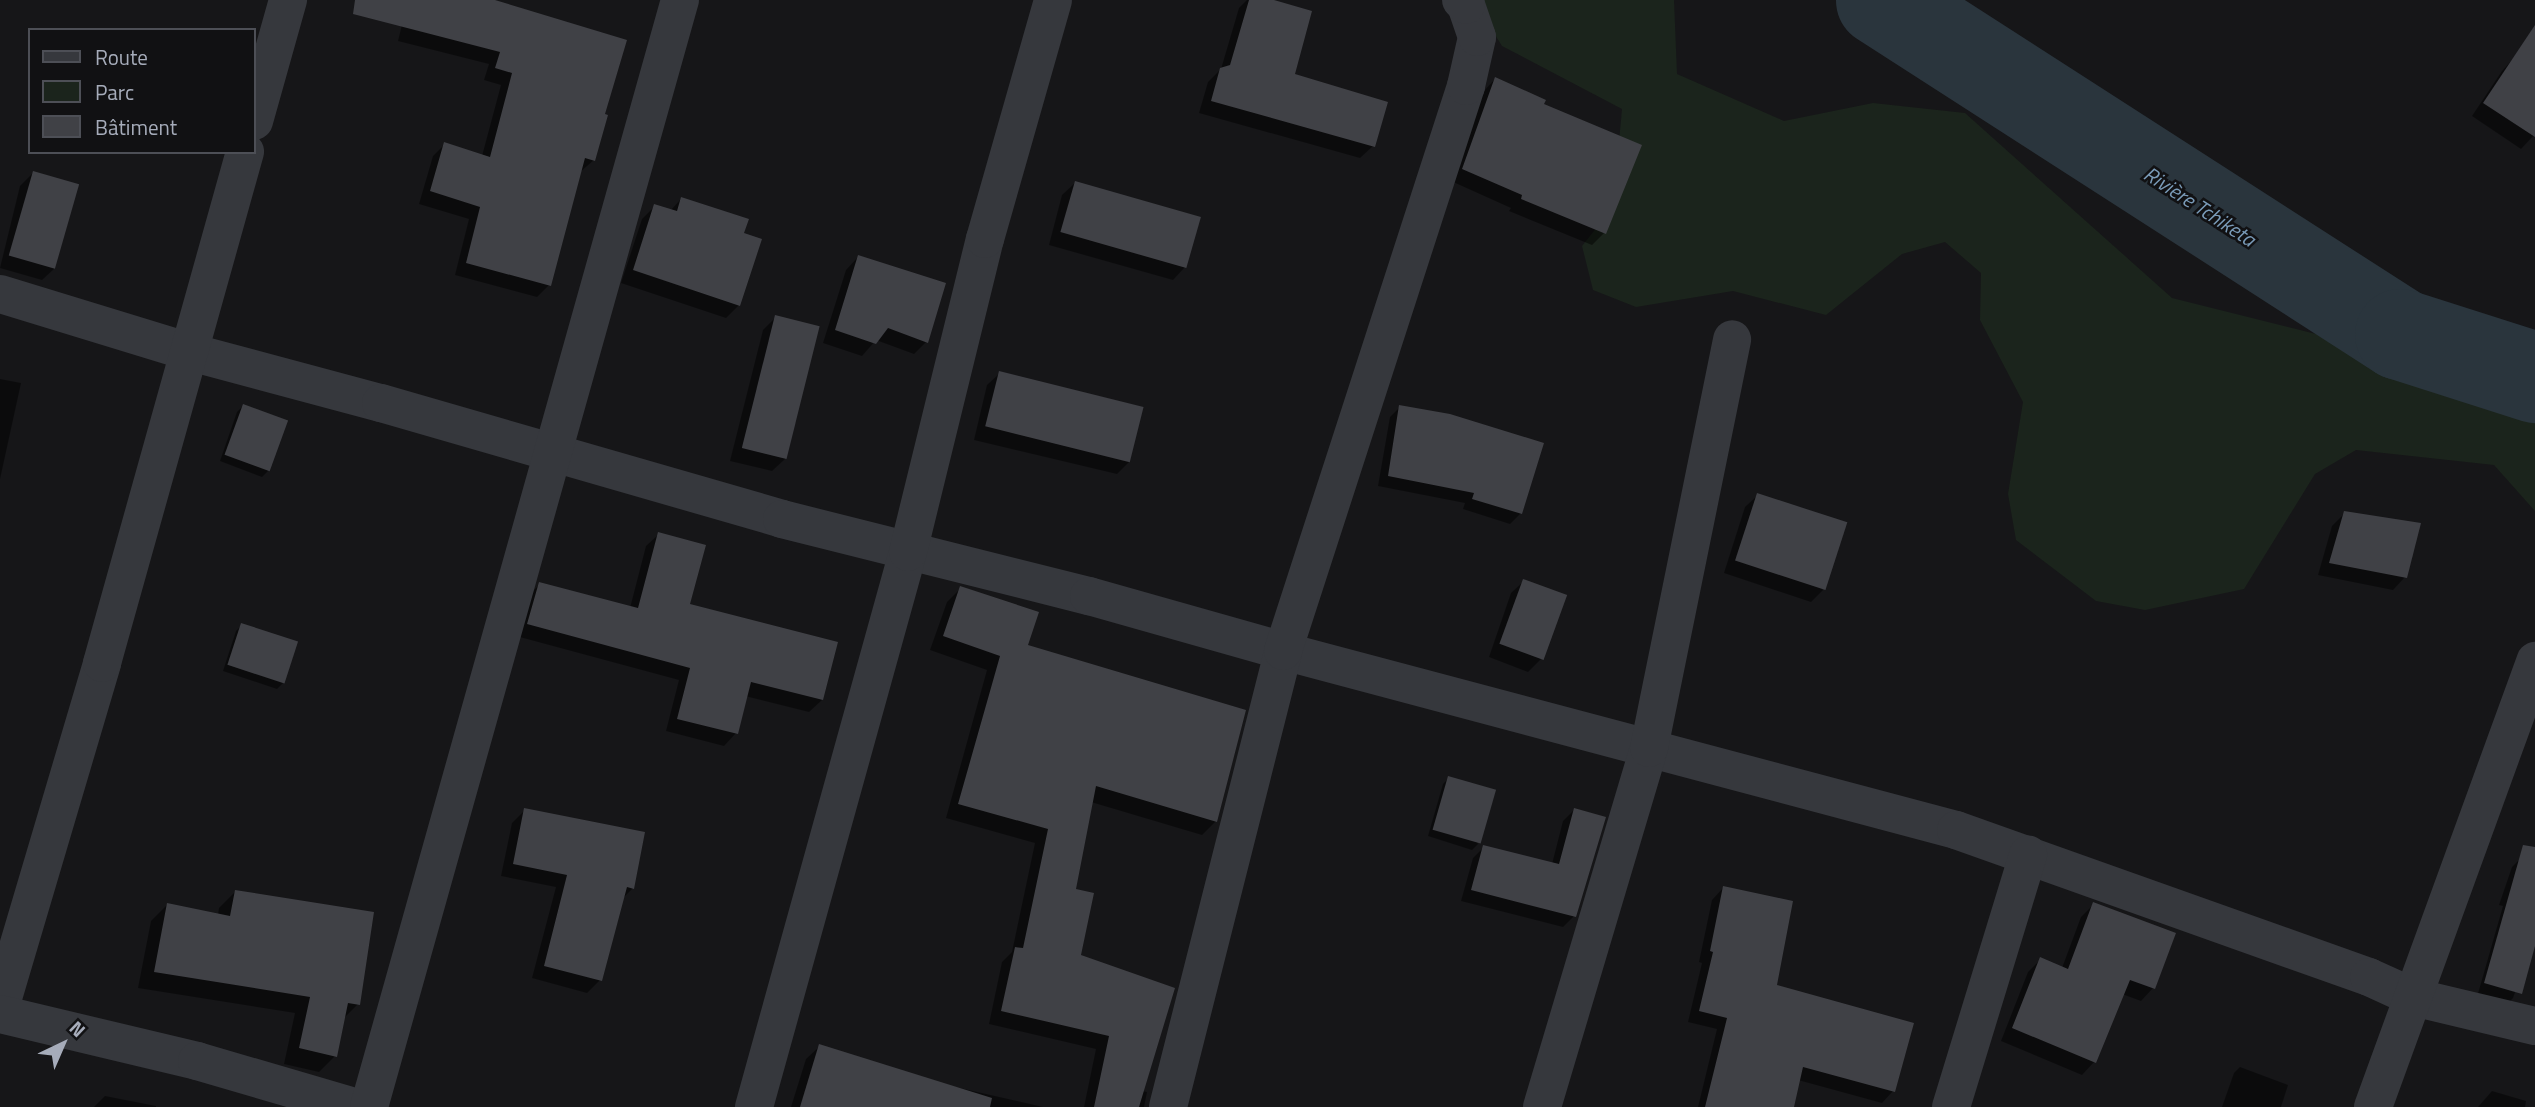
<!DOCTYPE html>
<html>
<head>
<meta charset="utf-8">
<style>
	body { margin:0 }
	#map { position:relative; width:2535px; height:1107px; overflow:hidden; background:#161618; font-family:"Titillium Web",sans-serif }
	div>[style] { position:absolute }
	.green>* { inset:0; background:#1b241c }
	.shadow>* { inset:0; background:#0007 }
	.river>* { height:91px; margin:-45.5px; padding:0 45.5px; transform-origin:45.5px; border-radius:45.5px; background:#2a353d }
	.building>* { inset:0; background:#404146; transform-origin:0 0 }
	.street>* { height:38px; margin:-19px; padding:0 19px; transform-origin:19px; border-radius:19px; background:#36383d }
	span { translate:-50% -50%; white-space:nowrap; text-align:center; line-height:1.15; -webkit-text-stroke:5px #111113; paint-order:stroke }
	.water-label { font-size:21px; color:#7a9bb8; font-style:italic }
	.legend { position:absolute; left:28px; top:28px; width:228px; height:126px; box-sizing:border-box; background:#111113; border:2px solid #4d4f56; margin:0; padding:9px 12px; list-style:none; font-size:21px; color:#a6acba }
	.legend li { display:flex; align-items:center; gap:14px; height:35px }
	.legend b { width:35px; border:2px solid #4d4f56 }
	.north { position:absolute; left:28px; top:1009px; width:70px; height:70px; -webkit-text-stroke:5px #111113; paint-order:stroke; rotate:44deg; font-size:19px; font-weight:700; line-height:28px; text-align:center; color:#a6acba }
	.north::after { content:''; display:block; margin:auto; width:24px; height:32px; background:#a6acba; clip-path:polygon(50% 0,100% 100%,50% 72%,0 100%) }
</style>
</head>
<body>
<div id="map">
	<div class="green">
		<div style="clip-path:polygon(1473px 0,1674px 0,1677px 74px,1784px 121px,1873px 103px,1965px 113px,2172px 298px,2535px 389px,2535px 511px,2494px 465px,2356px 450px,2315px 474px,2244px 589px,2145px 610px,2096px 601px,2016px 540px,2008px 494px,2023px 402px,1980px 320px,1981px 273px,1945px 242px,1902px 254px,1826px 315px,1733px 291px,1636px 307px,1593px 290px,1582px 246px,1613px 207px,1622px 109px,1502px 46px)"></div>
	</div>
	<div class="shadow">
		<div style="clip-path:polygon(408px 0,489px 0,603px 115px,594px 160px,580px 172px,549px 285px,537px 297px,455px 275px,469px 219px,419px 204px,433px 156px,445px 144px,482px 156px,501px 85px,484px 80px,489px 64px,398px 41px)"></div>
		<div style="clip-path:polygon(1247px 0,1268px 0,1292px 75px,1373px 146px,1360px 158px,1199px 113px,1208px 82px,1221px 69px,1239px 8px)"></div>
		<div style="clip-path:polygon(2514px 58px,2535px 72px,2535px 134px,2521px 149px,2472px 116px,2502px 71px)"></div>
		<div style="clip-path:polygon(1495px 79px,1542px 105px,1604px 233px,1592px 245px,1509px 211px,1511px 208px,1451px 181px,1483px 92px)"></div>
		<div style="clip-path:polygon(33px 173px,55px 268px,42px 280px,0 268px,20px 186px)"></div>
		<div style="clip-path:polygon(1075px 183px,1185px 267px,1173px 280px,1049px 245px,1062px 195px)"></div>
		<div style="clip-path:polygon(681px 199px,742px 234px,739px 305px,726px 318px,621px 283px,642px 219px,655px 206px,670px 211px)"></div>
		<div style="clip-path:polygon(858px 257px,926px 342px,914px 354px,876px 340px,862px 356px,823px 343px,846px 270px)"></div>
		<div style="clip-path:polygon(776px 317px,785px 459px,772px 471px,730px 461px,763px 330px)"></div>
		<div style="clip-path:polygon(1000px 373px,1142px 407px,1129px 462px,1117px 474px,974px 440px,987px 385px)"></div>
		<div style="clip-path:polygon(0 379px,21px 383px,0 479px)"></div>
		<div style="clip-path:polygon(243px 406px,268px 471px,262px 477px,220px 461px,237px 412px)"></div>
		<div style="clip-path:polygon(1400px 407px,1521px 513px,1510px 524px,1463px 509px,1465px 503px,1378px 486px,1390px 417px)"></div>
		<div style="clip-path:polygon(1758px 495px,1823px 590px,1811px 602px,1724px 573px,1745px 507px)"></div>
		<div style="clip-path:polygon(2345px 513px,2405px 577px,2393px 590px,2318px 575px,2332px 526px)"></div>
		<div style="clip-path:polygon(659px 534px,688px 605px,822px 700px,809px 712px,745px 696px,736px 733px,724px 746px,666px 731px,679px 680px,516px 636px,527px 597px,540px 584px,630px 608px,646px 546px)"></div>
		<div style="clip-path:polygon(1524px 581px,1541px 659px,1528px 672px,1489px 657px,1511px 593px)"></div>
		<div style="clip-path:polygon(961px 588px,1216px 821px,1202px 835px,1091px 802px,1074px 891px,1079px 957px,1142px 1091px,1147px 1092px,1144px 1107px,1084px 1107px,1096px 1049px,989px 1024px,1002px 962px,1012px 952px,1035px 843px,946px 818px,987px 670px,930px 650px,947px 602px)"></div>
		<div style="clip-path:polygon(242px 625px,283px 683px,277px 689px,223px 671px,236px 631px)"></div>
		<div style="clip-path:polygon(1449px 778px,1478px 844px,1472px 850px,1428px 836px,1443px 784px)"></div>
		<div style="clip-path:polygon(525px 810px,633px 888px,622px 899px,600px 980px,587px 993px,532px 978px,556px 887px,501px 876px,512px 823px)"></div>
		<div style="clip-path:polygon(1574px 810px,1574px 916px,1563px 927px,1461px 901px,1473px 858px,1484px 847px,1552px 864px,1563px 821px)"></div>
		<div style="clip-path:polygon(2518px 861px,2535px 867px,2535px 934px,2513px 998px,2507px 1004px,2477px 997px,2503px 906px,2499px 905px,2512px 867px)"></div>
		<div style="clip-path:polygon(1723px 888px,1775px 986px,1893px 1091px,1882px 1103px,1798px 1080px,1792px 1107px,1698px 1107px,1717px 1029px,1688px 1022px,1702px 963px,1699px 962px,1712px 900px)"></div>
		<div style="clip-path:polygon(235px 892px,358px 1004px,343px 1019px,335px 1056px,319px 1072px,284px 1064px,295px 1013px,138px 988px,151px 921px,167px 905px,218px 915px,219px 908px)"></div>
		<div style="clip-path:polygon(2094px 904px,2153px 988px,2141px 1001px,2122px 994px,2094px 1062px,2082px 1075px,2001px 1041px,2028px 972px,2041px 959px,2062px 968px,2081px 917px)"></div>
		<div style="clip-path:polygon(820px 1046px,942px 1084px,1043px 1107px,791px 1107px,806px 1059px)"></div>
		<div style="clip-path:polygon(2240px 1067px,2288px 1085px,2281px 1107px,2222px 1107px,2234px 1073px)"></div>
		<div style="clip-path:polygon(2492px 1091px,2526px 1101px,2525px 1107px,2478px 1107px)"></div>
		<div style="clip-path:polygon(105px 1096px,156px 1106px,156px 1107px,94px 1107px)"></div>
	</div>
	<div class="river">
		<div style="left:1881px;top:0;width:617px;rotate:32.76deg"></div>
		<div style="left:2400px;top:334px;width:142px;rotate:17.7deg"></div>
	</div>
	<div class="building">
		<div style="clip-path:polygon(355px 0,495px 0,627px 40px,605px 114px,608px 115px,595px 161px,585px 158px,551px 286px,466px 263px,480px 207px,430px 191px,444px 142px,490px 157px,512px 73px,495px 68px,500px 52px,353px 14px)"></div>
		<div style="clip-path:polygon(1249px 0,1274px 0,1312px 11px,1295px 74px,1388px 102px,1375px 147px,1211px 101px,1220px 68px,1230px 65px)"></div>
		<div style="clip-path:polygon(2535px 25px,2535px 137px,2483px 103px)"></div>
		<div style="clip-path:polygon(1495px 77px,1546px 100px,1544px 104px,1642px 145px,1606px 234px,1521px 199px,1522px 195px,1462px 169px)"></div>
		<div style="left:33px;top:171px;width:48px;height:88px;rotate:16deg"></div>
		<div style="left:1075px;top:181px;width:131px;height:53px;rotate:16deg"></div>
		<div style="clip-path:polygon(681px 197px,749px 219px,744px 233px,762px 239px,740px 306px,633px 270px,654px 204px,677px 211px)"></div>
		<div style="clip-path:polygon(858px 255px,946px 283px,928px 343px,888px 328px,876px 344px,835px 330px)"></div>
		<div style="left:775px;top:315px;width:46px;height:137px;rotate:14deg"></div>
		<div style="left:999px;top:371px;width:149px;height:57px;rotate:14deg"></div>
		<div style="left:243px;top:404px;width:48px;height:54px;rotate:20deg"></div>
		<div style="clip-path:polygon(1399px 405px,1450px 414px,1544px 443px,1522px 514px,1472px 499px,1474px 493px,1388px 476px)"></div>
		<div style="left:1757px;top:493px;width:95px;height:71px;rotate:18deg"></div>
		<div style="clip-path:polygon(2344px 511px,2421px 523px,2407px 578px,2329px 563px)"></div>
		<div style="clip-path:polygon(658px 532px,706px 545px,690px 604px,838px 642px,823px 700px,751px 682px,738px 734px,677px 719px,690px 668px,527px 624px,539px 582px,638px 608px)"></div>
		<div style="left:1523px;top:579px;width:47px;height:69px;rotate:20deg"></div>
		<div style="clip-path:polygon(960px 586px,1039px 612px,1028px 645px,1246px 710px,1217px 822px,1096px 786px,1076px 889px,1094px 893px,1081px 955px,1175px 988px,1139px 1107px,1094px 1107px,1109px 1036px,1001px 1011px,1015px 947px,1023px 948px,1048px 829px,958px 804px,1000px 656px,943px 636px)"></div>
		<div style="left:241px;top:623px;width:60px;height:44px;rotate:18deg"></div>
		<div style="left:1448px;top:776px;width:50px;height:56px;rotate:16deg"></div>
		<div style="clip-path:polygon(524px 808px,645px 832px,634px 889px,627px 887px,602px 981px,544px 966px,567px 875px,513px 864px)"></div>
		<div style="clip-path:polygon(1574px 808px,1606px 817px,1576px 917px,1471px 890px,1483px 845px,1559px 864px)"></div>
		<div style="clip-path:polygon(2523px 845px,2535px 847px,2535px 946px,2522px 994px,2484px 983px)"></div>
		<div style="clip-path:polygon(1723px 886px,1793px 901px,1777px 985px,1914px 1023px,1895px 1092px,1803px 1067px,1794px 1107px,1705px 1107px,1727px 1018px,1699px 1011px,1713px 952px,1710px 951px)"></div>
		<div style="clip-path:polygon(235px 890px,374px 912px,360px 1005px,348px 1003px,337px 1057px,299px 1048px,310px 997px,154px 972px,167px 903px,230px 916px)"></div>
		<div style="clip-path:polygon(2093px 902px,2176px 933px,2155px 989px,2130px 980px,2096px 1063px,2012px 1028px,2040px 957px,2068px 969px)"></div>
		<div style="clip-path:polygon(819px 1044px,992px 1098px,990px 1107px,800px 1107px)"></div>
	</div>
	<div class="street">
		<div style="left:254px;top:121px;width:126px;rotate:-74.3deg"></div>
		<div style="left:0;top:294px;width:199px;rotate:17deg"></div>
		<div style="left:190px;top:352px;width:198px;rotate:15deg"></div>
		<div style="left:381px;top:403px;width:417px;rotate:16.1deg"></div>
		<div style="left:782px;top:519px;width:317px;rotate:14.1deg"></div>
		<div style="left:1089px;top:596px;width:202px;rotate:15.8deg"></div>
		<div style="left:1283px;top:651px;width:696px;rotate:14.89deg"></div>
		<div style="left:1956px;top:830px;width:438px;rotate:19.6deg"></div>
		<div style="left:2369px;top:977px;width:48px;rotate:24.4deg"></div>
		<div style="left:2413px;top:997px;width:125px;rotate:13.4deg"></div>
		<div style="left:0;top:1008px;width:360px;rotate:-73.5deg"></div>
		<div style="left:102px;top:663px;width:531px;rotate:-74.37deg"></div>
		<div style="left:0;top:1014px;width:203px;rotate:13.4deg"></div>
		<div style="left:197px;top:1061px;width:164px;rotate:16.3deg"></div>
		<div style="left:369px;top:1107px;width:1150px;rotate:-74.31deg"></div>
		<div style="left:754px;top:1107px;width:576px;rotate:-74.49deg"></div>
		<div style="left:908px;top:552px;width:322px;rotate:-76.2deg"></div>
		<div style="left:985px;top:239px;width:248px;rotate:-74.1deg"></div>
		<div style="left:1168px;top:1107px;width:470px;rotate:-75.8deg"></div>
		<div style="left:1283px;top:651px;width:594px;rotate:-72.05deg"></div>
		<div style="left:1466px;top:86px;width:50px;rotate:-77.3deg"></div>
		<div style="left:1477px;top:37px;width:34px;rotate:-109deg"></div>
		<div style="left:1466px;top:5px;width:7px;rotate:-135deg"></div>
		<div style="left:1542px;top:1107px;width:375px;rotate:-73.4deg"></div>
		<div style="left:1649px;top:748px;width:417px;rotate:-78.5deg"></div>
		<div style="left:1951px;top:1107px;width:264px;rotate:-73deg"></div>
		<div style="left:2373px;top:1107px;width:475px;rotate:-70deg"></div>
	</div>
	<div class="water-label">
		<span style="left:2200px;top:206px;rotate:33deg">Rivière Tchiketa</span>
	</div>
	<ul class="legend">
	<li><b style="height:9px;background:#36383d"></b>Route</li>
	<li><b style="height:19px;background:#1b241c"></b>Parc</li>
	<li><b style="height:19px;background:#404146"></b>Bâtiment</li>
	</ul>
	<div class="north">N</div>
</div>
</body>
</html>
